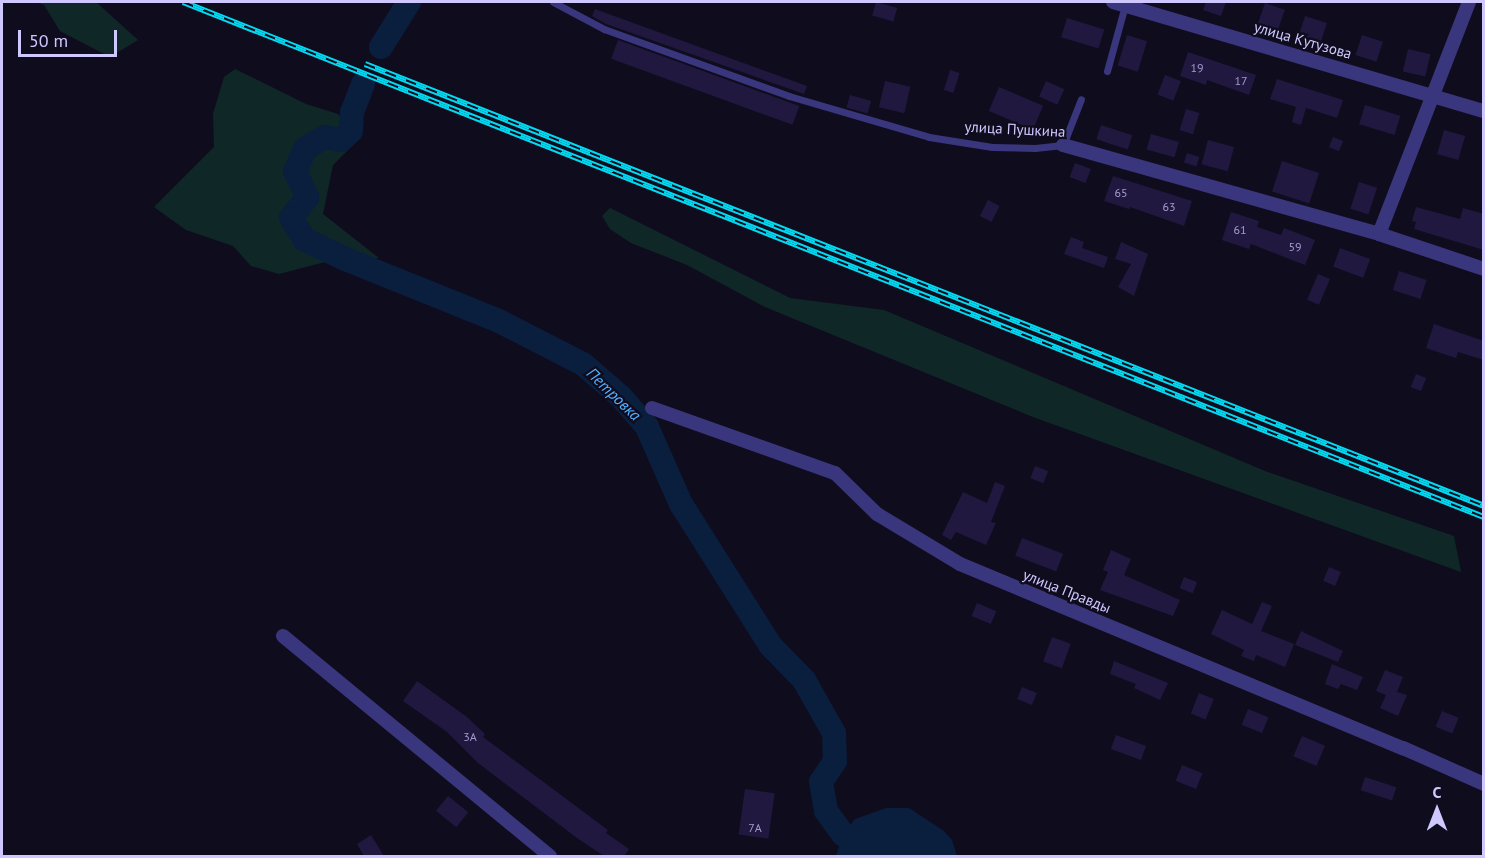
<!DOCTYPE html>
<html>
<head>
<meta charset="utf-8">
<style>
	body { margin:0 }
	#map { position:relative; width:1485px; height:858px; overflow:hidden; background:#0f0c1e; font-family:"PT Sans",sans-serif }
	div>[style] { position:absolute }
	.green>* { inset:0; background:#0f2827 }
	.water>* { inset:0; background:#0a1e3e }
	.river>* { height:24px; margin:-12px; padding:0 12px; transform-origin:12px; border-radius:12px; background:#0a1e3e }
	.building>* { inset:0; background:#20183f; transform-origin:0 0 }
	.service>* { height:7px; margin:-3.5px; padding:0 3.5px; transform-origin:3.5px; border-radius:3.5px; background:#39367d }
	.minor>* { height:14px; margin:-7px; padding:0 7px; transform-origin:7px; border-radius:7px; background:#39367d }
	.rail>* { height:6px; margin-top:-3px; transform-origin:0; background:repeating-linear-gradient(90deg,#0f0c1e 0 11px,#00dbf3 0 22px); box-sizing:border-box; border-block:2px solid #00dbf3 }
	span { translate:-50% -50%; white-space:nowrap; text-align:center; line-height:1.15; -webkit-text-stroke:4.5px #0f0c1e; paint-order:stroke }
	.number-label { font-size:12px; color:#a39ccf }
	.number-label span { -webkit-text-stroke-width:0 }
	.street-label { font-size:15px; color:#cfc8ff }
	.water-label { font-size:16px; color:#56b1ff; font-style:italic }
	.frame { position:absolute; inset:0; border:3px solid #cfc8ff; pointer-events:none }
	.north { position:absolute; left:1407px; top:780px; width:60px; height:60px; -webkit-text-stroke:4px #0f0c1e; paint-order:stroke; rotate:0deg; font-size:16px; font-weight:700; line-height:24px; text-align:center; color:#cfc8ff }
	.north::after { content:''; display:block; margin:auto; width:21px; height:27px; background:#cfc8ff; clip-path:polygon(50% 0,100% 100%,50% 72%,0 100%) }
	.scale { position:absolute; left:18px; top:30px; width:99px; height:27px; box-sizing:border-box; border:3px solid #cfc8ff; border-top:0; padding-left:8px; font-size:18px; line-height:21px; white-space:nowrap; color:#cfc8ff; -webkit-text-stroke:4px #0f0c1e; paint-order:stroke }
</style>
</head>
<body>
<div id="map">
	<div class="green">
		<div style="clip-path:polygon(36px 2px,96px 2px,138px 40px,110px 57px,60px 31px,44px 5px)"></div>
		<div style="clip-path:polygon(235px 69px,306px 104px,338px 114px,359px 139px,333px 165px,323px 214px,379px 258px,325px 262px,279px 274px,251px 266px,233px 246px,186px 230px,154px 207px,214px 147px,213px 114px,224px 77px)"></div>
		<div style="clip-path:polygon(610px 208px,790px 298px,884px 310px,1265px 471px,1454px 536px,1461px 572px,1033px 417px,765px 307px,687px 265px,631px 243px,610px 229px,602px 216px)"></div>
	</div>
	<div class="water">
		<div style="clip-path:polygon(886px 808px,909px 808px,944px 831px,952px 840px,957px 856px,836px 856px,843px 834px,855px 819px)"></div>
	</div>
	<div class="river">
		<div style="left:381px;top:47px;width:53px;rotate:-58.1deg"></div>
		<div style="left:363px;top:84px;width:30px;rotate:111deg"></div>
		<div style="left:352px;top:112px;width:19px;rotate:93deg"></div>
		<div style="left:351px;top:131px;width:13px;rotate:138deg"></div>
		<div style="left:341px;top:140px;width:17px;rotate:-170deg"></div>
		<div style="left:324px;top:137px;width:22px;rotate:148deg"></div>
		<div style="left:305px;top:149px;width:24px;rotate:114deg"></div>
		<div style="left:295px;top:171px;width:29px;rotate:65deg"></div>
		<div style="left:307px;top:197px;width:26px;rotate:127deg"></div>
		<div style="left:291px;top:218px;width:25px;rotate:58deg"></div>
		<div style="left:304px;top:239px;width:43px;rotate:26deg"></div>
		<div style="left:343px;top:258px;width:168px;rotate:22deg"></div>
		<div style="left:499px;top:321px;width:94px;rotate:27.1deg"></div>
		<div style="left:583px;top:364px;width:50px;rotate:41deg"></div>
		<div style="left:621px;top:397px;width:40px;rotate:49deg"></div>
		<div style="left:647px;top:427px;width:84px;rotate:66.2deg"></div>
		<div style="left:681px;top:504px;width:167px;rotate:57.7deg"></div>
		<div style="left:770px;top:645px;width:49px;rotate:45.8deg"></div>
		<div style="left:804px;top:680px;width:61px;rotate:60.5deg"></div>
		<div style="left:834px;top:733px;width:28px;rotate:88deg"></div>
		<div style="left:835px;top:761px;width:25px;rotate:124deg"></div>
		<div style="left:821px;top:782px;width:29px;rotate:80deg"></div>
		<div style="left:826px;top:811px;width:29px;rotate:54deg"></div>
	</div>
	<div class="building">
		<div style="left:876px;top:2px;width:22px;height:14px;rotate:16deg"></div>
		<div style="clip-path:polygon(1206px 2px,1226px 2px,1221px 16px,1203px 10px)"></div>
		<div style="left:1265px;top:3px;width:21px;height:23px;rotate:19deg"></div>
		<div style="clip-path:polygon(595px 9px,807px 86px,804px 94px,606px 24px,592px 16px)"></div>
		<div style="left:1305px;top:16px;width:23px;height:24px;rotate:18deg"></div>
		<div style="left:1067px;top:18px;width:39px;height:20px;rotate:17deg"></div>
		<div style="left:1127px;top:35px;width:21px;height:32px;rotate:17deg"></div>
		<div style="left:1362px;top:35px;width:22px;height:21px;rotate:18deg"></div>
		<div style="left:618px;top:40px;width:193px;height:20px;rotate:20deg"></div>
		<div style="left:1408px;top:49px;width:23px;height:23px;rotate:13deg"></div>
		<div style="clip-path:polygon(1188px 52px,1256px 75px,1249px 95px,1207px 80px,1206px 85px,1180px 76px)"></div>
		<div style="left:950px;top:70px;width:10px;height:21px;rotate:17deg"></div>
		<div style="left:1165px;top:75px;width:17px;height:21px;rotate:21deg"></div>
		<div style="clip-path:polygon(1277px 79px,1343px 100px,1337px 118px,1306px 108px,1301px 125px,1292px 122px,1296px 107px,1270px 99px)"></div>
		<div style="left:885px;top:81px;width:26px;height:27px;rotate:13deg"></div>
		<div style="left:1046px;top:81px;width:20px;height:17px;rotate:24deg"></div>
		<div style="left:999px;top:87px;width:48px;height:26px;rotate:23deg"></div>
		<div style="left:850px;top:95px;width:22px;height:13px;rotate:16deg"></div>
		<div style="left:1365px;top:105px;width:37px;height:20px;rotate:17deg"></div>
		<div style="left:1186px;top:109px;width:14px;height:22px;rotate:17deg"></div>
		<div style="left:1101px;top:125px;width:33px;height:15px;rotate:18deg"></div>
		<div style="left:1444px;top:130px;width:22px;height:25px;rotate:16deg"></div>
		<div style="left:1151px;top:134px;width:29px;height:16px;rotate:16deg"></div>
		<div style="left:1333px;top:137px;width:11px;height:11px;rotate:22deg"></div>
		<div style="left:1208px;top:140px;width:27px;height:25px;rotate:15deg"></div>
		<div style="left:1187px;top:153px;width:13px;height:10px;rotate:18deg"></div>
		<div style="left:1282px;top:161px;width:39px;height:32px;rotate:18deg"></div>
		<div style="left:1075px;top:163px;width:17px;height:15px;rotate:21deg"></div>
		<div style="clip-path:polygon(1113px 176px,1192px 201px,1184px 226px,1130px 207px,1129px 209px,1104px 201px)"></div>
		<div style="left:1359px;top:182px;width:19px;height:28px;rotate:18deg"></div>
		<div style="left:988px;top:200px;width:13px;height:18px;rotate:27deg"></div>
		<div style="clip-path:polygon(1416px 207px,1460px 219px,1463px 208px,1484px 214px,1484px 250px,1414px 229px,1416px 222px,1412px 221px)"></div>
		<div style="clip-path:polygon(1231px 212px,1259px 221px,1257px 227px,1281px 235px,1284px 228px,1315px 240px,1305px 265px,1251px 244px,1249px 249px,1222px 240px)"></div>
		<div style="clip-path:polygon(1071px 237px,1084px 242px,1082px 248px,1108px 257px,1104px 268px,1064px 254px)"></div>
		<div style="clip-path:polygon(1121px 242px,1148px 254px,1134px 296px,1118px 287px,1131px 264px,1115px 259px)"></div>
		<div style="left:1340px;top:248px;width:32px;height:20px;rotate:20deg"></div>
		<div style="left:1399px;top:271px;width:29px;height:20px;rotate:18deg"></div>
		<div style="left:1318px;top:274px;width:13px;height:28px;rotate:23deg"></div>
		<div style="clip-path:polygon(1434px 324px,1484px 341px,1484px 360px,1458px 352px,1456px 358px,1426px 348px)"></div>
		<div style="left:1416px;top:374px;width:11px;height:14px;rotate:22deg"></div>
		<div style="left:1035px;top:466px;width:14px;height:13px;rotate:21deg"></div>
		<div style="clip-path:polygon(995px 482px,1005px 486px,991px 522px,996px 523px,986px 545px,956px 532px,951px 540px,942px 535px,963px 492px,987px 503px)"></div>
		<div style="left:1022px;top:538px;width:44px;height:19px;rotate:21deg"></div>
		<div style="clip-path:polygon(1111px 550px,1131px 559px,1124px 575px,1180px 600px,1173px 616px,1100px 590px,1108px 572px,1103px 570px)"></div>
		<div style="left:1329px;top:567px;width:13px;height:15px;rotate:23deg"></div>
		<div style="left:1184px;top:577px;width:14px;height:12px;rotate:21deg"></div>
		<div style="clip-path:polygon(1262px 602px,1272px 606px,1261px 631px,1294px 644px,1285px 667px,1256px 655px,1254px 661px,1241px 656px,1244px 650px,1211px 634px,1222px 610px,1252px 624px)"></div>
		<div style="left:977px;top:603px;width:21px;height:14px;rotate:23deg"></div>
		<div style="clip-path:polygon(1301px 631px,1343px 651px,1338px 662px,1295px 645px)"></div>
		<div style="left:1052px;top:637px;width:20px;height:26px;rotate:20deg"></div>
		<div style="clip-path:polygon(1114px 661px,1168px 683px,1160px 700px,1134px 688px,1136px 684px,1110px 674px)"></div>
		<div style="clip-path:polygon(1332px 664px,1363px 677px,1357px 690px,1341px 684px,1338px 689px,1325px 684px)"></div>
		<div style="clip-path:polygon(1385px 670px,1403px 677px,1397px 692px,1407px 695px,1398px 716px,1380px 708px,1386px 695px,1376px 691px)"></div>
		<div style="clip-path:polygon(417px 681px,467px 717px,485px 734px,483px 737px,608px 830px,606px 833px,629px 849px,624px 856px,604px 856px,577px 838px,478px 763px,447px 732px,403px 701px)"></div>
		<div style="left:1022px;top:687px;width:16px;height:13px;rotate:22deg"></div>
		<div style="left:1199px;top:693px;width:16px;height:22px;rotate:22deg"></div>
		<div style="left:1248px;top:709px;width:22px;height:17px;rotate:22deg"></div>
		<div style="left:1442px;top:711px;width:18px;height:17px;rotate:22deg"></div>
		<div style="left:1116px;top:735px;width:32px;height:15px;rotate:20deg"></div>
		<div style="left:1302px;top:736px;width:25px;height:22px;rotate:23deg"></div>
		<div style="left:1182px;top:765px;width:22px;height:17px;rotate:22deg"></div>
		<div style="left:1365px;top:777px;width:33px;height:14px;rotate:18deg"></div>
		<div style="left:745px;top:789px;width:30px;height:46px;rotate:8deg"></div>
		<div style="left:448px;top:796px;width:26px;height:19px;rotate:39deg"></div>
		<div style="clip-path:polygon(371px 835px,384px 856px,364px 856px,357px 844px)"></div>
	</div>
	<div class="service">
		<div style="left:553px;top:2px;width:58px;rotate:27.9deg"></div>
		<div style="left:604px;top:29px;width:197px;rotate:19.9deg"></div>
		<div style="left:789px;top:96px;width:146px;rotate:16.3deg"></div>
		<div style="left:929px;top:137px;width:64px;rotate:9deg"></div>
		<div style="left:992px;top:147px;width:43px;rotate:1.3deg"></div>
		<div style="left:1035px;top:148px;width:28px;rotate:-6deg"></div>
		<div style="left:1063px;top:145px;width:49px;rotate:-68.6deg"></div>
		<div style="left:1107px;top:71px;width:68px;rotate:-74.7deg"></div>
	</div>
	<div class="minor">
		<div style="left:1113px;top:2px;width:387px;rotate:16.4deg"></div>
		<div style="left:1063px;top:145px;width:328px;rotate:15.7deg"></div>
		<div style="left:1379px;top:234px;width:111px;rotate:18.4deg"></div>
		<div style="left:1379px;top:234px;width:249px;rotate:-68.8deg"></div>
		<div style="left:652px;top:408px;width:194px;rotate:19.6deg"></div>
		<div style="left:835px;top:473px;width:59px;rotate:44.3deg"></div>
		<div style="left:877px;top:514px;width:97px;rotate:31.1deg"></div>
		<div style="left:960px;top:564px;width:480px;rotate:22.6deg"></div>
		<div style="left:1403px;top:748px;width:89px;rotate:24deg"></div>
		<div style="left:283px;top:636px;width:346px;rotate:39.5deg"></div>
	</div>
	<div class="rail">
		<div style="left:183px;top:2px;width:1399px;rotate:21.6deg"></div>
		<div style="left:365px;top:64px;width:1203px;rotate:21.55deg"></div>
	</div>
	<div class="number-label">
		<span style="left:1197px;top:68px">19</span>
		<span style="left:1241px;top:81px">17</span>
		<span style="left:1121px;top:193px">65</span>
		<span style="left:1169px;top:207px">63</span>
		<span style="left:1240px;top:230px">61</span>
		<span style="left:1295px;top:247px">59</span>
		<span style="left:470px;top:737px">3А</span>
		<span style="left:755px;top:828px">7А</span>
	</div>
	<div class="street-label">
		<span style="left:1303px;top:40px;rotate:16deg">улица Кутузова</span>
		<span style="left:1015px;top:129px;rotate:3deg">улица Пушкина</span>
		<span style="left:1067px;top:591px;rotate:22deg">улица Правды</span>
	</div>
	<div class="water-label">
		<span style="left:614px;top:394px;rotate:44deg">Петровка</span>
	</div>
	<div class="frame"></div>
	<div class="north">С</div>
	<div class="scale">50 m</div>
</div>
</body>
</html>
